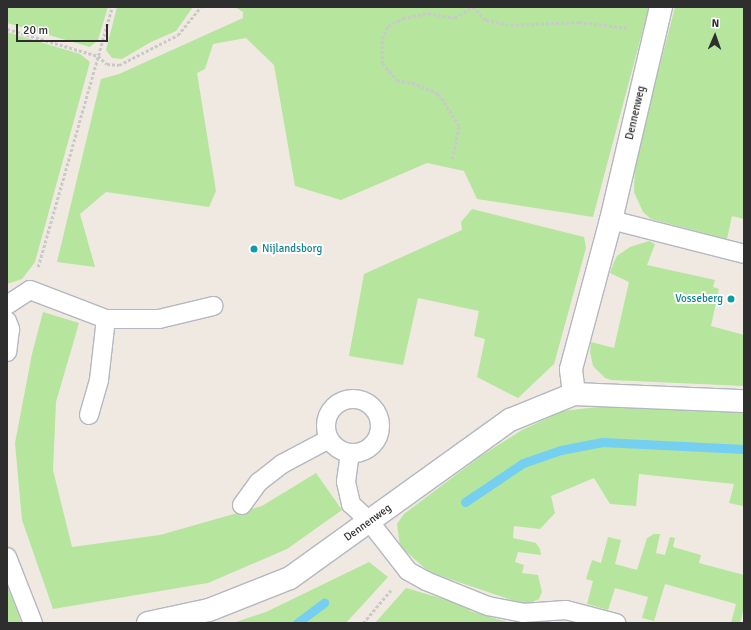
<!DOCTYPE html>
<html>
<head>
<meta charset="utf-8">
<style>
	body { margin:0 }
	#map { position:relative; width:751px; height:630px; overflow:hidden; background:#efe9e1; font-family:Signika,sans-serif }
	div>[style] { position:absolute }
	.green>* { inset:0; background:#b6e59e }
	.stream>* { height:9px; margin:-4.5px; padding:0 4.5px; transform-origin:4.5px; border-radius:4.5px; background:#75cff0 }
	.path>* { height:2.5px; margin-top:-1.25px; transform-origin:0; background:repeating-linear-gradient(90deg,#c9c9c9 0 3px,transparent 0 5px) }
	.roads { filter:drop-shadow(1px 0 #b4b7c1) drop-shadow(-1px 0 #b4b7c1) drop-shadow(0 1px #b4b7c1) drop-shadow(0 -1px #b4b7c1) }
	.service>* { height:18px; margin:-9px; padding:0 9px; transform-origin:9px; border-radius:9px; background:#fff }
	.service>.ring { margin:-9px; padding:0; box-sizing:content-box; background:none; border:18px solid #fff; border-radius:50% }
	.minor>* { height:22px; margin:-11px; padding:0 11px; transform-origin:11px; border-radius:11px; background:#fff }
	.dots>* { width:11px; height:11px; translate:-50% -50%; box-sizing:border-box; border:2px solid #fff; border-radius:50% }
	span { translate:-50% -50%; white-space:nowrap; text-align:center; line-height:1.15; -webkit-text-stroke:4px #fff; paint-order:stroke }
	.street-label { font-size:11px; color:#2e2e2e }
	.culture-label { font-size:11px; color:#0d838f }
	.left { translate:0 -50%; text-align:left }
	.right { translate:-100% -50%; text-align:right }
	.frame { position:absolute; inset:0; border:8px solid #2e2e2e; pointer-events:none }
	.north { position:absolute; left:695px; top:16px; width:40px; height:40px; -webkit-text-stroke:3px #fff; paint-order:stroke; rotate:2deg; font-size:11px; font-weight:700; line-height:16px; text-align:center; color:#2e2e2e }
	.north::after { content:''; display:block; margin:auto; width:14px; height:18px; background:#2e2e2e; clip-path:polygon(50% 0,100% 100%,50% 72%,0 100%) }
	.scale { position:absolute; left:16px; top:24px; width:92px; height:18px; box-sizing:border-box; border:2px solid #2e2e2e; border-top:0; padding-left:5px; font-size:12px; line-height:14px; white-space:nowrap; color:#2e2e2e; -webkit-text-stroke:3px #fff; paint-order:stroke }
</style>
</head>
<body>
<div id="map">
	<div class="green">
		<div style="clip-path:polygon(7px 7px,108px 7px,98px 40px,90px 47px,7px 23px)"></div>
		<div style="clip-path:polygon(117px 7px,193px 7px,176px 31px,151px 42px,122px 59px,112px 58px,106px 50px)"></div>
		<div style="clip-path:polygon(235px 7px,649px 7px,593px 217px,477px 199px,464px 171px,427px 163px,341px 200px,295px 186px,274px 65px,246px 38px,213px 44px,205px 69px,197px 73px,216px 191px,209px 207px,106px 192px,80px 214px,95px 267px,57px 262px,101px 79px,119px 74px,243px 18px,243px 12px)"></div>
		<div style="clip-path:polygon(675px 7px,744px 7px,744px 219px,732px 216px,727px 239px,651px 219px,643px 212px,634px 192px,635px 161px)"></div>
		<div style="clip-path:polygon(7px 32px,80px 54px,90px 62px,35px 262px,22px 279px,7px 284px)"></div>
		<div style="clip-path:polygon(472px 209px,584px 237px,586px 248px,554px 364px,518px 398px,477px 377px,485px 339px,474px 336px,479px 311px,418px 298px,403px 365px,349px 356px,364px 274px,462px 230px,461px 222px)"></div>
		<div style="clip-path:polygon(649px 241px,655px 244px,647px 265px,715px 280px,713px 287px,719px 289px,711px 326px,744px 335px,744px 386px,611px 380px,605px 378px,593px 366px,590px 352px,591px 342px,614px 348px,629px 282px,610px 273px,614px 262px,617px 256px,630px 247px)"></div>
		<div style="clip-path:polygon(43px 312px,79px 323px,56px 402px,53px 470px,72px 547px,160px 535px,262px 506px,316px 473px,342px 510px,287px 549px,208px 583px,53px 609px,22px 520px,15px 443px,32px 354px)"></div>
		<div style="clip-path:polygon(606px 406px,744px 412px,743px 506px,729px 503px,734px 484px,639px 474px,636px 506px,610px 504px,594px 478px,551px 496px,555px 513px,540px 529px,514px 526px,513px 538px,536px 543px,540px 549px,541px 555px,518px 552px,515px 562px,524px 565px,522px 573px,538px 575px,542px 592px,539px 599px,531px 603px,520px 603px,429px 572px,400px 546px,397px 524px,404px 514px,481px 456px,522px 430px,563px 411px)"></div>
		<div style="clip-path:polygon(654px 534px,660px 534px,656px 553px,665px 555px,670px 537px,675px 538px,673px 547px,701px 555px,699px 563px,744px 575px,744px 608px,740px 623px,731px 623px,736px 604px,665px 584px,654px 621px,642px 618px,648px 597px,615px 588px,608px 610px,587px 604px,593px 581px,586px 579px,592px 560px,601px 563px,608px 537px,621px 540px,615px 564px,637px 570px,647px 538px)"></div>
		<div style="clip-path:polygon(369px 562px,388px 577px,346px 623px,233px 623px,266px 612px)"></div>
		<div style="clip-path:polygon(7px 586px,19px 615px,21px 623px,7px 623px)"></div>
		<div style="clip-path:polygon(406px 588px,467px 606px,470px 611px,511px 623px,375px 623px)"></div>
	</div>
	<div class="stream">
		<div style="left:465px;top:502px;width:70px;rotate:-33.9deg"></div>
		<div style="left:523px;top:463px;width:40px;rotate:-18.9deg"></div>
		<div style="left:561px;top:450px;width:42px;rotate:-11deg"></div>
		<div style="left:602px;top:442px;width:142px;rotate:2.8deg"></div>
		<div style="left:297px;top:623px;width:34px;rotate:-37deg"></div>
	</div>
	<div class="path">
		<div style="left:473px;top:7px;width:18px;rotate:45deg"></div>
		<div style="left:486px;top:20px;width:25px;rotate:11deg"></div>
		<div style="left:511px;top:25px;width:68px;rotate:-2.5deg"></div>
		<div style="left:579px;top:22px;width:49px;rotate:7deg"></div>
		<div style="left:7px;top:29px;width:95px;rotate:16.5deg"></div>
		<div style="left:98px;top:56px;width:12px;rotate:42deg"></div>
		<div style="left:107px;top:64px;width:12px;rotate:5deg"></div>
		<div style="left:119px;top:65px;width:66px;rotate:-27deg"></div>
		<div style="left:178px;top:35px;width:36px;rotate:-51deg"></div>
		<div style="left:452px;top:159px;width:34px;rotate:-78deg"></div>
		<div style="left:459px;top:126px;width:38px;rotate:-123deg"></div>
		<div style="left:438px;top:94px;width:25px;rotate:-157deg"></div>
		<div style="left:415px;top:84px;width:17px;rotate:-170deg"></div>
		<div style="left:398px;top:81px;width:23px;rotate:-133deg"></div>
		<div style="left:382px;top:64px;width:25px;rotate:-90deg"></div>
		<div style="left:382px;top:39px;width:14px;rotate:-65deg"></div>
		<div style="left:388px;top:26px;width:17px;rotate:-28deg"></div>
		<div style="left:403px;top:18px;width:25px;rotate:-11deg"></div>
		<div style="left:428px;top:13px;width:27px;rotate:10deg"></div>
		<div style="left:455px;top:18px;width:20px;rotate:-33deg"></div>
		<div style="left:38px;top:267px;width:270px;rotate:-74.1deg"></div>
		<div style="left:363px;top:623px;width:43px;rotate:-49.7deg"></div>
	</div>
	<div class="roads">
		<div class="service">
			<div style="left:611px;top:220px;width:137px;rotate:14.3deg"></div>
			<div style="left:7px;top:305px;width:27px;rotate:-33deg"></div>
			<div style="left:30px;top:290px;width:81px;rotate:20.9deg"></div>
			<div style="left:106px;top:319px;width:53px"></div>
			<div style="left:159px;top:319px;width:56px;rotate:-13.5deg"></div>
			<div style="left:7px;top:321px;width:9px;rotate:69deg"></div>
			<div style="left:10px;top:329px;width:23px;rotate:97deg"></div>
			<div class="ring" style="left:326px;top:399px;width:36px;height:36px"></div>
			<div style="left:89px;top:415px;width:36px;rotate:-74deg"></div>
			<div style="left:99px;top:380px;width:61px;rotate:-83.5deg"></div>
			<div style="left:350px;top:453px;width:29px;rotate:98deg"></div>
			<div style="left:346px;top:482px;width:23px;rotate:77deg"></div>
			<div style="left:351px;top:504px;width:25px;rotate:43deg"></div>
			<div style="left:369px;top:521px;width:63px;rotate:52deg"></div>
			<div style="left:408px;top:571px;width:21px;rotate:29deg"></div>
			<div style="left:426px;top:581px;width:67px;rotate:22deg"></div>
			<div style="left:488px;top:606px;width:36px;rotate:11deg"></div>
			<div style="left:523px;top:613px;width:43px;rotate:-4deg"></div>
			<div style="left:566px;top:610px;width:52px;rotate:14.6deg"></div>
			<div style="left:242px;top:505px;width:29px;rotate:-54deg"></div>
			<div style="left:259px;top:482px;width:29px;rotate:-38deg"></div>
			<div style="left:282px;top:464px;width:53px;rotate:-28deg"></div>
			<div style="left:7px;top:557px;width:71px;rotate:68.5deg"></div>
		</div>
		<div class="minor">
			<div style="left:574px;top:394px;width:25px;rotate:-97deg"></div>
			<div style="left:571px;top:369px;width:154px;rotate:-75deg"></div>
			<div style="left:611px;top:220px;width:219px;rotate:-76.8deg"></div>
			<div style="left:148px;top:623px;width:62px;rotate:-12deg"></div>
			<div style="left:209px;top:610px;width:87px;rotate:-21.6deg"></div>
			<div style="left:290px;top:578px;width:271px;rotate:-35.7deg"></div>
			<div style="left:510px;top:420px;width:69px;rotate:-22.1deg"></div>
			<div style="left:574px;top:394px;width:170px;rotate:2.4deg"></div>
		</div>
	</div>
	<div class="dots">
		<div style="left:254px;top:249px;background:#0f9aa8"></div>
		<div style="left:731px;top:299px;background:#0f9aa8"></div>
	</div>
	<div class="street-label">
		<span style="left:636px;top:113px;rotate:-77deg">Dennenweg</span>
		<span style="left:368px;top:523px;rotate:-36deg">Dennenweg</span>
	</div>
	<div class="culture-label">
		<span class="left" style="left:262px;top:249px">Nijlandsborg</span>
		<span class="right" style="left:723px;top:299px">Vosseberg</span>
	</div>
	<div class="frame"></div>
	<div class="north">N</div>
	<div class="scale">20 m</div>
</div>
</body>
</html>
